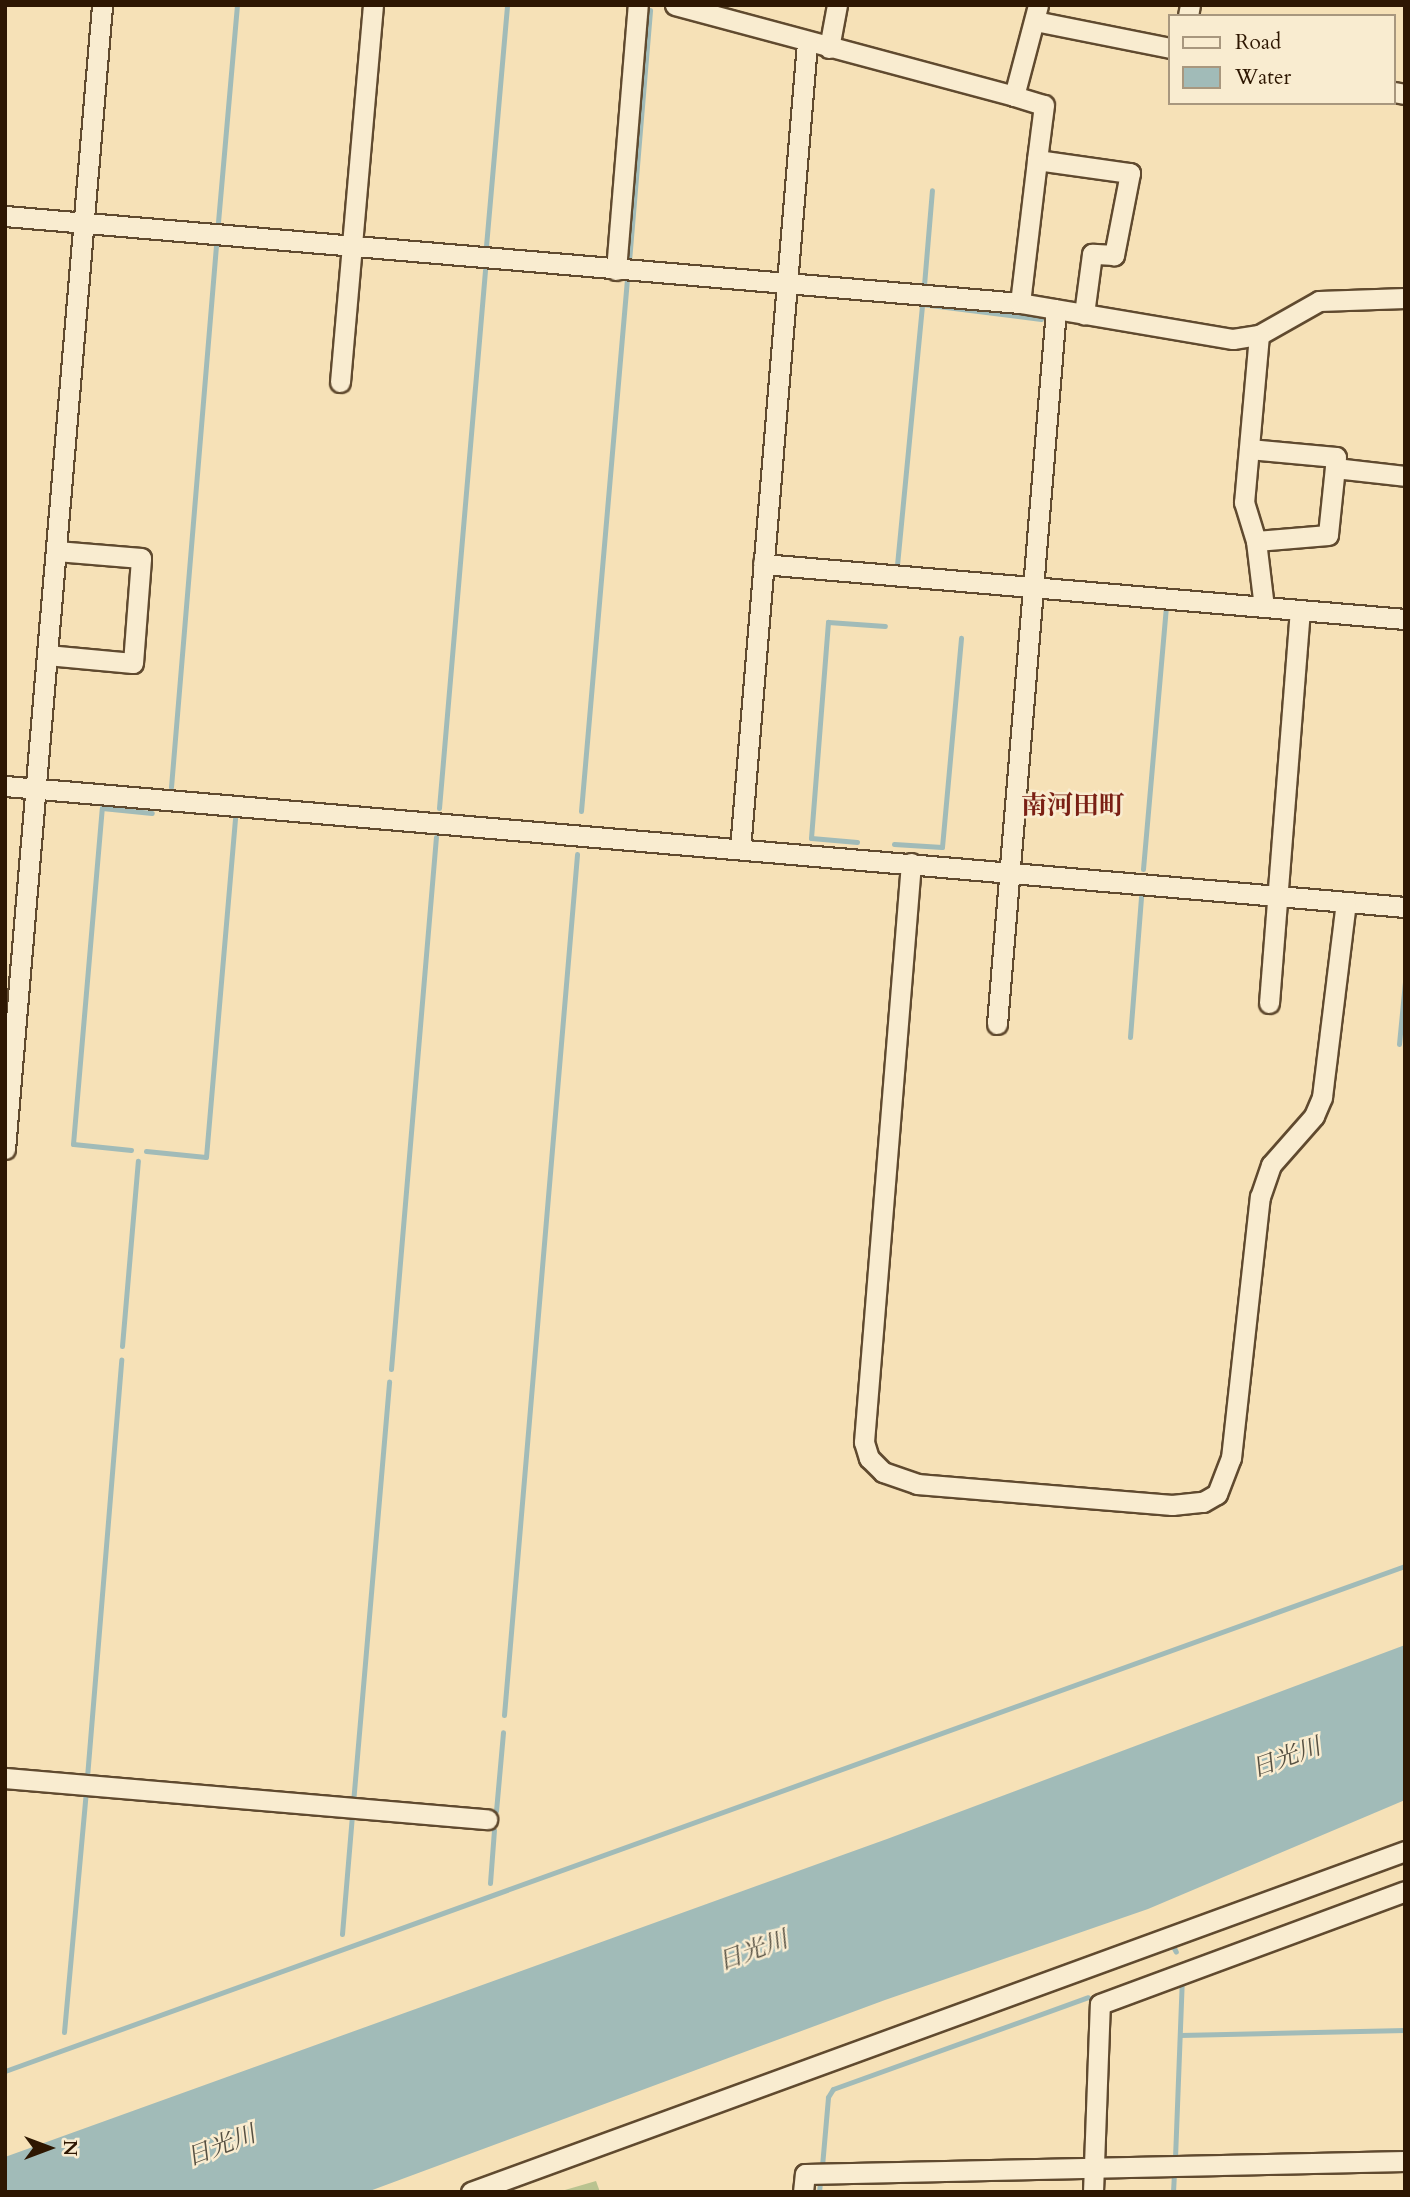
<!DOCTYPE html>
<html>
<head>
<meta charset="utf-8">
<style>
	body { margin:0 }
	#map { position:relative; width:1410px; height:2197px; overflow:hidden; background:#f6e1b7; font-family:Cardo,"Noto Serif JP",serif }
	div>[style] { position:absolute }
	.green>* { inset:0; background:#b9c390 }
	.water>* { inset:0; background:#a1bbb8 }
	.stream>* { height:5px; margin:-2.5px; padding:0 2.5px; transform-origin:2.5px; border-radius:2.5px; background:#a1bbb8 }
	.roads { filter:drop-shadow(2px 0 #604a2f) drop-shadow(-2px 0 #604a2f) drop-shadow(0 2px #604a2f) drop-shadow(0 -2px #604a2f) }
	.minor>* { height:19px; margin:-9.5px; padding:0 9.5px; transform-origin:9.5px; border-radius:9.5px; background:#f9ecd0 }
	span { translate:-50% -50%; white-space:nowrap; text-align:center; line-height:1.15; -webkit-text-stroke:5px #f9ecd0; paint-order:stroke }
	.water-label { font-size:24px; color:#565042; font-style:italic }
	.quarter-label { font-size:26px; color:#7a1f14; font-weight:700 }
	.frame { position:absolute; inset:0; border:7px solid #2e1702; pointer-events:none }
	.legend { position:absolute; left:1168px; top:14px; width:228px; height:91px; box-sizing:border-box; background:#f9ecd0; border:2px solid #a8977e; margin:0; padding:9px 12px; list-style:none; font-size:21px; color:#2e1702 }
	.legend li { display:flex; align-items:center; gap:14px; height:35px }
	.legend b { width:35px; border:2px solid #a8977e }
	.north { position:absolute; left:14px; top:2113px; width:70px; height:70px; -webkit-text-stroke:5px #f9ecd0; paint-order:stroke; rotate:90deg; font-size:19px; font-weight:700; line-height:28px; text-align:center; color:#2e1702 }
	.north::after { content:''; display:block; margin:auto; width:24px; height:32px; background:#2e1702; clip-path:polygon(50% 0,100% 100%,50% 72%,0 100%) }
</style>
</head>
<body>
<div id="map">
	<div class="green">
		<div style="clip-path:polygon(596px 2181px,600px 2192px,558px 2192px)"></div>
	</div>
	<div class="water">
		<div style="clip-path:polygon(1405px 1645px,1405px 1800px,1148px 1909px,885px 2000px,367px 2192px,5px 2192px,5px 2157px,887px 1839px)"></div>
	</div>
	<div class="stream">
		<div style="left:218px;top:222px;width:218px;rotate:-85deg"></div>
		<div style="left:486px;top:246px;width:242px;rotate:-85deg"></div>
		<div style="left:629px;top:261px;width:252px;rotate:-85.2deg"></div>
		<div style="left:924px;top:285px;width:95px;rotate:-85.2deg"></div>
		<div style="left:897px;top:565px;width:262px;rotate:-84.5deg"></div>
		<div style="left:922px;top:304px;width:120px;rotate:7.2deg"></div>
		<div style="left:171px;top:787px;width:543px;rotate:-85.25deg"></div>
		<div style="left:439px;top:808px;width:540px;rotate:-85.11deg"></div>
		<div style="left:581px;top:811px;width:534px;rotate:-85.06deg"></div>
		<div style="left:857px;top:842px;width:46px;rotate:-175deg"></div>
		<div style="left:811px;top:838px;width:217px;rotate:-85.5deg"></div>
		<div style="left:828px;top:622px;width:57px;rotate:4deg"></div>
		<div style="left:894px;top:844px;width:48px;rotate:3.6deg"></div>
		<div style="left:942px;top:847px;width:210px;rotate:-84.8deg"></div>
		<div style="left:1143px;top:869px;width:264px;rotate:-85deg"></div>
		<div style="left:1130px;top:1037px;width:141px;rotate:-85.5deg"></div>
		<div style="left:1399px;top:1044px;width:62px;rotate:-84.5deg"></div>
		<div style="left:131px;top:1150px;width:58px;rotate:-174.1deg"></div>
		<div style="left:73px;top:1144px;width:337px;rotate:-85.1deg"></div>
		<div style="left:102px;top:808px;width:50px;rotate:5.7deg"></div>
		<div style="left:146px;top:1151px;width:60px;rotate:5.7deg"></div>
		<div style="left:206px;top:1157px;width:340px;rotate:-85.1deg"></div>
		<div style="left:122px;top:1346px;width:186px;rotate:-85.1deg"></div>
		<div style="left:391px;top:1369px;width:534px;rotate:-85.17deg"></div>
		<div style="left:504px;top:1715px;width:864px;rotate:-85.15deg"></div>
		<div style="left:87px;top:1777px;width:419px;rotate:-85.3deg"></div>
		<div style="left:353px;top:1803px;width:423px;rotate:-85.1deg"></div>
		<div style="left:496px;top:1811px;width:79px;rotate:-84.9deg"></div>
		<div style="left:490px;top:1883px;width:53px;rotate:-85.7deg"></div>
		<div style="left:342px;top:1934px;width:118px;rotate:-85.2deg"></div>
		<div style="left:1174px;top:1948px;width:4px;rotate:63deg"></div>
		<div style="left:64px;top:2032px;width:241px;rotate:-84.8deg"></div>
		<div style="left:1180px;top:2035px;width:225px;rotate:-1.3deg"></div>
		<div style="left:5px;top:2071px;width:1488px;rotate:-19.84deg"></div>
		<div style="left:1175px;top:2158px;width:179px;rotate:-87.8deg"></div>
		<div style="left:822px;top:2166px;width:69px;rotate:-85deg"></div>
		<div style="left:828px;top:2097px;width:9px;rotate:-58deg"></div>
		<div style="left:833px;top:2089px;width:271px;rotate:-19.8deg"></div>
		<div style="left:819px;top:2192px;width:10px;rotate:-84deg"></div>
		<div style="left:1173px;top:2192px;width:17px;rotate:-87deg"></div>
	</div>
	<div class="roads">
		<div class="minor">
			<div style="left:675px;top:5px;width:351px;rotate:15deg"></div>
			<div style="left:1014px;top:96px;width:94px;rotate:-75.2deg"></div>
			<div style="left:1188px;top:16px;width:11px;rotate:-80deg"></div>
			<div style="left:1035px;top:21px;width:138px;rotate:11.3deg"></div>
			<div style="left:829px;top:48px;width:44px;rotate:-79.5deg"></div>
			<div style="left:1394px;top:92px;width:11px;rotate:10deg"></div>
			<div style="left:1014px;top:96px;width:31px;rotate:17deg"></div>
			<div style="left:1044px;top:105px;width:55px;rotate:97.3deg"></div>
			<div style="left:5px;top:216px;width:1019px;rotate:4.9deg"></div>
			<div style="left:1020px;top:303px;width:216px;rotate:9.6deg"></div>
			<div style="left:1233px;top:339px;width:26px;rotate:-9deg"></div>
			<div style="left:1259px;top:335px;width:69px;rotate:-29.5deg"></div>
			<div style="left:1319px;top:301px;width:86px;rotate:-2deg"></div>
			<div style="left:616px;top:270px;width:266px;rotate:-85.3deg"></div>
			<div style="left:1020px;top:303px;width:144px;rotate:-83.2deg"></div>
			<div style="left:1037px;top:160px;width:94px;rotate:8deg"></div>
			<div style="left:1130px;top:173px;width:84px;rotate:101deg"></div>
			<div style="left:1114px;top:255px;width:22px;rotate:-177deg"></div>
			<div style="left:1092px;top:254px;width:61px;rotate:97.6deg"></div>
			<div style="left:1259px;top:335px;width:168px;rotate:95.1deg"></div>
			<div style="left:1244px;top:502px;width:41px;rotate:72.9deg"></div>
			<div style="left:1256px;top:541px;width:66px;rotate:83.1deg"></div>
			<div style="left:340px;top:382px;width:378px;rotate:-85deg"></div>
			<div style="left:1249px;top:449px;width:87px;rotate:5.3deg"></div>
			<div style="left:1336px;top:457px;width:78px;rotate:95.9deg"></div>
			<div style="left:1328px;top:535px;width:72px;rotate:175.2deg"></div>
			<div style="left:1335px;top:468px;width:70px;rotate:6.5deg"></div>
			<div style="left:763px;top:564px;width:644px;rotate:4.9deg"></div>
			<div style="left:47px;top:655px;width:86px;rotate:5.3deg"></div>
			<div style="left:133px;top:663px;width:105px;rotate:-85.6deg"></div>
			<div style="left:141px;top:558px;width:85px;rotate:-175.3deg"></div>
			<div style="left:5px;top:786px;width:1405px;rotate:4.94deg"></div>
			<div style="left:740px;top:849px;width:810px;rotate:-85.25deg"></div>
			<div style="left:911px;top:863px;width:581px;rotate:94.64deg"></div>
			<div style="left:864px;top:1442px;width:17px;rotate:73deg"></div>
			<div style="left:869px;top:1458px;width:20px;rotate:45deg"></div>
			<div style="left:883px;top:1472px;width:36px;rotate:19deg"></div>
			<div style="left:917px;top:1484px;width:256px;rotate:4.7deg"></div>
			<div style="left:1172px;top:1505px;width:31px;rotate:-6deg"></div>
			<div style="left:1203px;top:1502px;width:16px;rotate:-30deg"></div>
			<div style="left:1217px;top:1494px;width:39px;rotate:-69deg"></div>
			<div style="left:1231px;top:1458px;width:263px;rotate:-83.7deg"></div>
			<div style="left:1260px;top:1197px;width:34px;rotate:-71deg"></div>
			<div style="left:1271px;top:1165px;width:65px;rotate:-48.7deg"></div>
			<div style="left:1314px;top:1116px;width:21px;rotate:-67deg"></div>
			<div style="left:1322px;top:1097px;width:196px;rotate:-83deg"></div>
			<div style="left:1269px;top:1003px;width:394px;rotate:-85.5deg"></div>
			<div style="left:997px;top:1024px;width:717px;rotate:-85.28deg"></div>
			<div style="left:5px;top:1149px;width:1148px;rotate:-85.15deg"></div>
			<div style="left:5px;top:1778px;width:484px;rotate:4.9deg"></div>
			<div style="left:471px;top:2192px;width:994px;rotate:-20.06deg"></div>
			<div style="left:803px;top:2192px;width:18px;rotate:-84deg"></div>
			<div style="left:805px;top:2174px;width:600px;rotate:-1.24deg"></div>
			<div style="left:1093px;top:2192px;width:188px;rotate:-87.9deg"></div>
			<div style="left:1100px;top:2004px;width:325px;rotate:-20.3deg"></div>
		</div>
	</div>
	<div class="water-label">
		<span style="left:1286px;top:1758px;rotate:-20deg">日光川</span>
		<span style="left:753px;top:1951px;rotate:-20deg">日光川</span>
		<span style="left:221px;top:2146px;rotate:-21deg">日光川</span>
	</div>
	<div class="quarter-label">
		<span style="left:1073px;top:806px">南河田町</span>
	</div>
	<div class="frame"></div>
	<ul class="legend">
	<li><b style="height:9px;background:#f9ecd0"></b>Road</li>
	<li><b style="height:19px;background:#a1bbb8"></b>Water</li>
	</ul>
	<div class="north">N</div>
</div>
</body>
</html>
